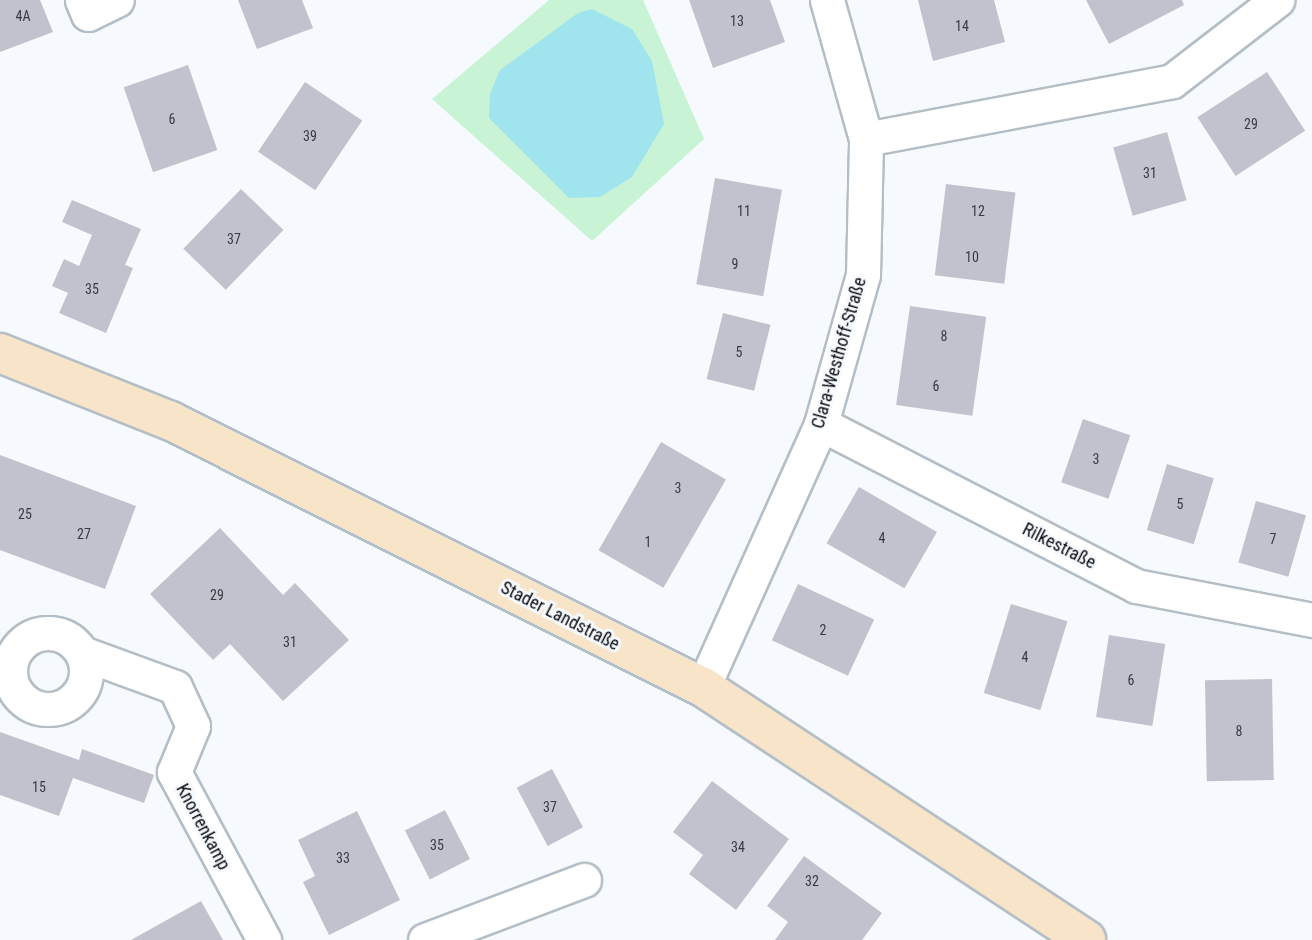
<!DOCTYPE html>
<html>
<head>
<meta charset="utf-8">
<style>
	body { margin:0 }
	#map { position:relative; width:1312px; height:940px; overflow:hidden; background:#f6fafe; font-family:"Roboto Condensed",sans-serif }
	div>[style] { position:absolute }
	.green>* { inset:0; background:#c8f3d4 }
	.water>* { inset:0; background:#a0e4ee }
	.building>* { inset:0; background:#c1c2ce; transform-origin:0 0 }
	.roads { filter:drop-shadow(2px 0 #b4bec6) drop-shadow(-2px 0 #b4bec6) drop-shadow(0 2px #b4bec6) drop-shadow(0 -2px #b4bec6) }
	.street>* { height:33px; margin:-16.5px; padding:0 16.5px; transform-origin:16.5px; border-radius:16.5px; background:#fff }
	.street>.ring { margin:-16.5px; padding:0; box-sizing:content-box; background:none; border:33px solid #fff; border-radius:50% }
	.secondary>* { height:38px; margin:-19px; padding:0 19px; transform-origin:19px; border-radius:19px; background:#f8e5c9 }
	span { translate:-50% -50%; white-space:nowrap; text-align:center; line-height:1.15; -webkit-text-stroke:6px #f6fafe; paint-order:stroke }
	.number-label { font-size:14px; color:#373a3f }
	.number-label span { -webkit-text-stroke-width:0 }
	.street-label { font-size:18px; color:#090c0f }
</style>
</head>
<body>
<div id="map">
	<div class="green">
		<div style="clip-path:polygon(549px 0,643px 0,704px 139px,592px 241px,432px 99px)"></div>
	</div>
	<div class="water">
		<div style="clip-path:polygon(592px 9px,632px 29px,652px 61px,664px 124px,632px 177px,600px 197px,569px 198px,489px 118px,490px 94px,500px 70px,578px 13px)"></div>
	</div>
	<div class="building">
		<div style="clip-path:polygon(0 0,40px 0,53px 32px,0 52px)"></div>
		<div style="clip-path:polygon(238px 0,302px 0,313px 28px,257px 49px)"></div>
		<div style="clip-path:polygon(689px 0,770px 0,785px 42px,713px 68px)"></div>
		<div style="clip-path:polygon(918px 0,994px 0,1005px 42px,933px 61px)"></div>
		<div style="clip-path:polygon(1086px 0,1182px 0,1184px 5px,1109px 44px)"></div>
		<div style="left:188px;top:65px;width:90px;height:68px;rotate:71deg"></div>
		<div style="left:1267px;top:72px;width:70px;height:83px;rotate:57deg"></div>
		<div style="left:305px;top:82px;width:69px;height:84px;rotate:34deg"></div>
		<div style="left:1167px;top:132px;width:71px;height:56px;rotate:74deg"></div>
		<div style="left:715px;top:178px;width:68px;height:108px;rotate:10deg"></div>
		<div style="left:946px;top:184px;width:70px;height:92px;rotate:7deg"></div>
		<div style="left:241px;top:189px;width:59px;height:83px;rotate:44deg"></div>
		<div style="clip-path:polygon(72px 200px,141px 229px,125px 265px,133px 268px,106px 333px,59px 313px,68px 293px,52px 286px,64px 259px,79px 266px,92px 235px,62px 222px)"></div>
		<div style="left:910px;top:306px;width:77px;height:100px;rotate:8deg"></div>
		<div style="left:723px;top:313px;width:49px;height:68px;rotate:14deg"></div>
		<div style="left:1083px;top:419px;width:50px;height:67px;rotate:19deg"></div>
		<div style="left:661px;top:442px;width:75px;height:125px;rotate:30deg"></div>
		<div style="clip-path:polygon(0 455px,136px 506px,105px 589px,0 550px)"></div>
		<div style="left:1167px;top:464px;width:49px;height:69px;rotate:17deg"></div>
		<div style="left:859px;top:487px;width:90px;height:65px;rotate:30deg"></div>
		<div style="left:1256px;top:501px;width:52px;height:64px;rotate:16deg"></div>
		<div style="clip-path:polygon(220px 528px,283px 595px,295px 583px,349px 640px,283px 701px,230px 644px,213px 660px,150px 594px)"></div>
		<div style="left:798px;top:584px;width:84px;height:62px;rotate:25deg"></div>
		<div style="left:1011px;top:604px;width:59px;height:93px;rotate:17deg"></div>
		<div style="left:1109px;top:635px;width:57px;height:83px;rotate:9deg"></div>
		<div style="left:1272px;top:679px;width:101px;height:67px;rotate:89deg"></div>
		<div style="clip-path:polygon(0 732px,79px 760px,82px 749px,154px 775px,144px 803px,73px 778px,59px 816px,0 795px)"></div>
		<div style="left:552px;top:769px;width:66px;height:40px;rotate:62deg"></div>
		<div style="clip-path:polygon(712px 781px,789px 839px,736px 910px,689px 874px,703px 855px,673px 832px)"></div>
		<div style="left:445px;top:810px;width:55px;height:45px;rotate:63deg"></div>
		<div style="clip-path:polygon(357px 811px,400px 900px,329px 935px,303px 882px,315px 876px,298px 840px)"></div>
		<div style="clip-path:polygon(804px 856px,882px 913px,862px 940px,775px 940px,788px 922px,767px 906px)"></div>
		<div style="clip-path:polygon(201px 901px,223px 940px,131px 940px)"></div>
	</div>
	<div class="roads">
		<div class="street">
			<div style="left:82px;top:0;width:15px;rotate:67deg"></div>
			<div style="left:88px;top:14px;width:32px;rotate:-26deg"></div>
			<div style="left:866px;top:139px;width:311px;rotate:-10.7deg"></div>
			<div style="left:1172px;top:81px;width:133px;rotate:-37.6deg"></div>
			<div style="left:821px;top:424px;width:354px;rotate:27.2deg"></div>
			<div style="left:1136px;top:586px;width:179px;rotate:10.9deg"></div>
			<div class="ring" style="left:10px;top:633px;width:43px;height:43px"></div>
			<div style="left:82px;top:653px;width:99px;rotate:20.1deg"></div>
			<div style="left:175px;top:687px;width:43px;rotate:65.2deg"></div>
			<div style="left:193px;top:726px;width:50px;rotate:112.4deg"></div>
			<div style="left:174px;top:772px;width:191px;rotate:61.8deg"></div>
			<div style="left:703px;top:687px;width:288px;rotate:-65.8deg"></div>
			<div style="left:821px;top:424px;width:155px;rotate:-74.3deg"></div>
			<div style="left:863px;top:275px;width:136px;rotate:-88.7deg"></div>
			<div style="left:866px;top:139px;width:144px;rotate:-105.7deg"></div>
			<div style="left:425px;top:940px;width:170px;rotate:-20.7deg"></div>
		</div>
		<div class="secondary">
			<div style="left:0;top:353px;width:184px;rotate:21.7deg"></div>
			<div style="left:171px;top:421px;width:595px;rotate:26.57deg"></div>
			<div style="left:703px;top:687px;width:459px;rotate:33.4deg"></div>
		</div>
	</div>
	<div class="number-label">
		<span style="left:23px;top:16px">4A</span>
		<span style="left:737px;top:21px">13</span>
		<span style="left:962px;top:26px">14</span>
		<span style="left:172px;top:119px">6</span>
		<span style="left:1251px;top:124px">29</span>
		<span style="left:310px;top:136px">39</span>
		<span style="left:1150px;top:173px">31</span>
		<span style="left:744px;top:211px">11</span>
		<span style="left:978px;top:211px">12</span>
		<span style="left:234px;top:239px">37</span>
		<span style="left:972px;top:257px">10</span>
		<span style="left:735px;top:264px">9</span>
		<span style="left:92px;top:289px">35</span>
		<span style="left:944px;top:336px">8</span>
		<span style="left:739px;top:352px">5</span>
		<span style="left:936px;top:386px">6</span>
		<span style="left:1096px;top:459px">3</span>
		<span style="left:678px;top:488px">3</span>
		<span style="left:1180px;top:504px">5</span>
		<span style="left:25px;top:514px">25</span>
		<span style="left:84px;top:534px">27</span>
		<span style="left:882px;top:538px">4</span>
		<span style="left:1273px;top:539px">7</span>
		<span style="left:648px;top:542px">1</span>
		<span style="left:217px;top:595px">29</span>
		<span style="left:823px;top:630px">2</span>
		<span style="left:290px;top:642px">31</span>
		<span style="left:1025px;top:657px">4</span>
		<span style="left:1131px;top:680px">6</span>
		<span style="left:1239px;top:731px">8</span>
		<span style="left:39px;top:787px">15</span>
		<span style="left:550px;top:807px">37</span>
		<span style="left:437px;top:845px">35</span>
		<span style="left:738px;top:847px">34</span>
		<span style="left:343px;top:858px">33</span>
		<span style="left:812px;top:881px">32</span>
	</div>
	<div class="street-label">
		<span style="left:839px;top:353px;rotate:-74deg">Clara-Westhoff-Straße</span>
		<span style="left:1059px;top:546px;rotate:27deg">Rilkestraße</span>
		<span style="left:560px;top:616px;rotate:27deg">Stader Landstraße</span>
		<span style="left:203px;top:827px;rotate:62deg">Knorrenkamp</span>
	</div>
</div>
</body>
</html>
